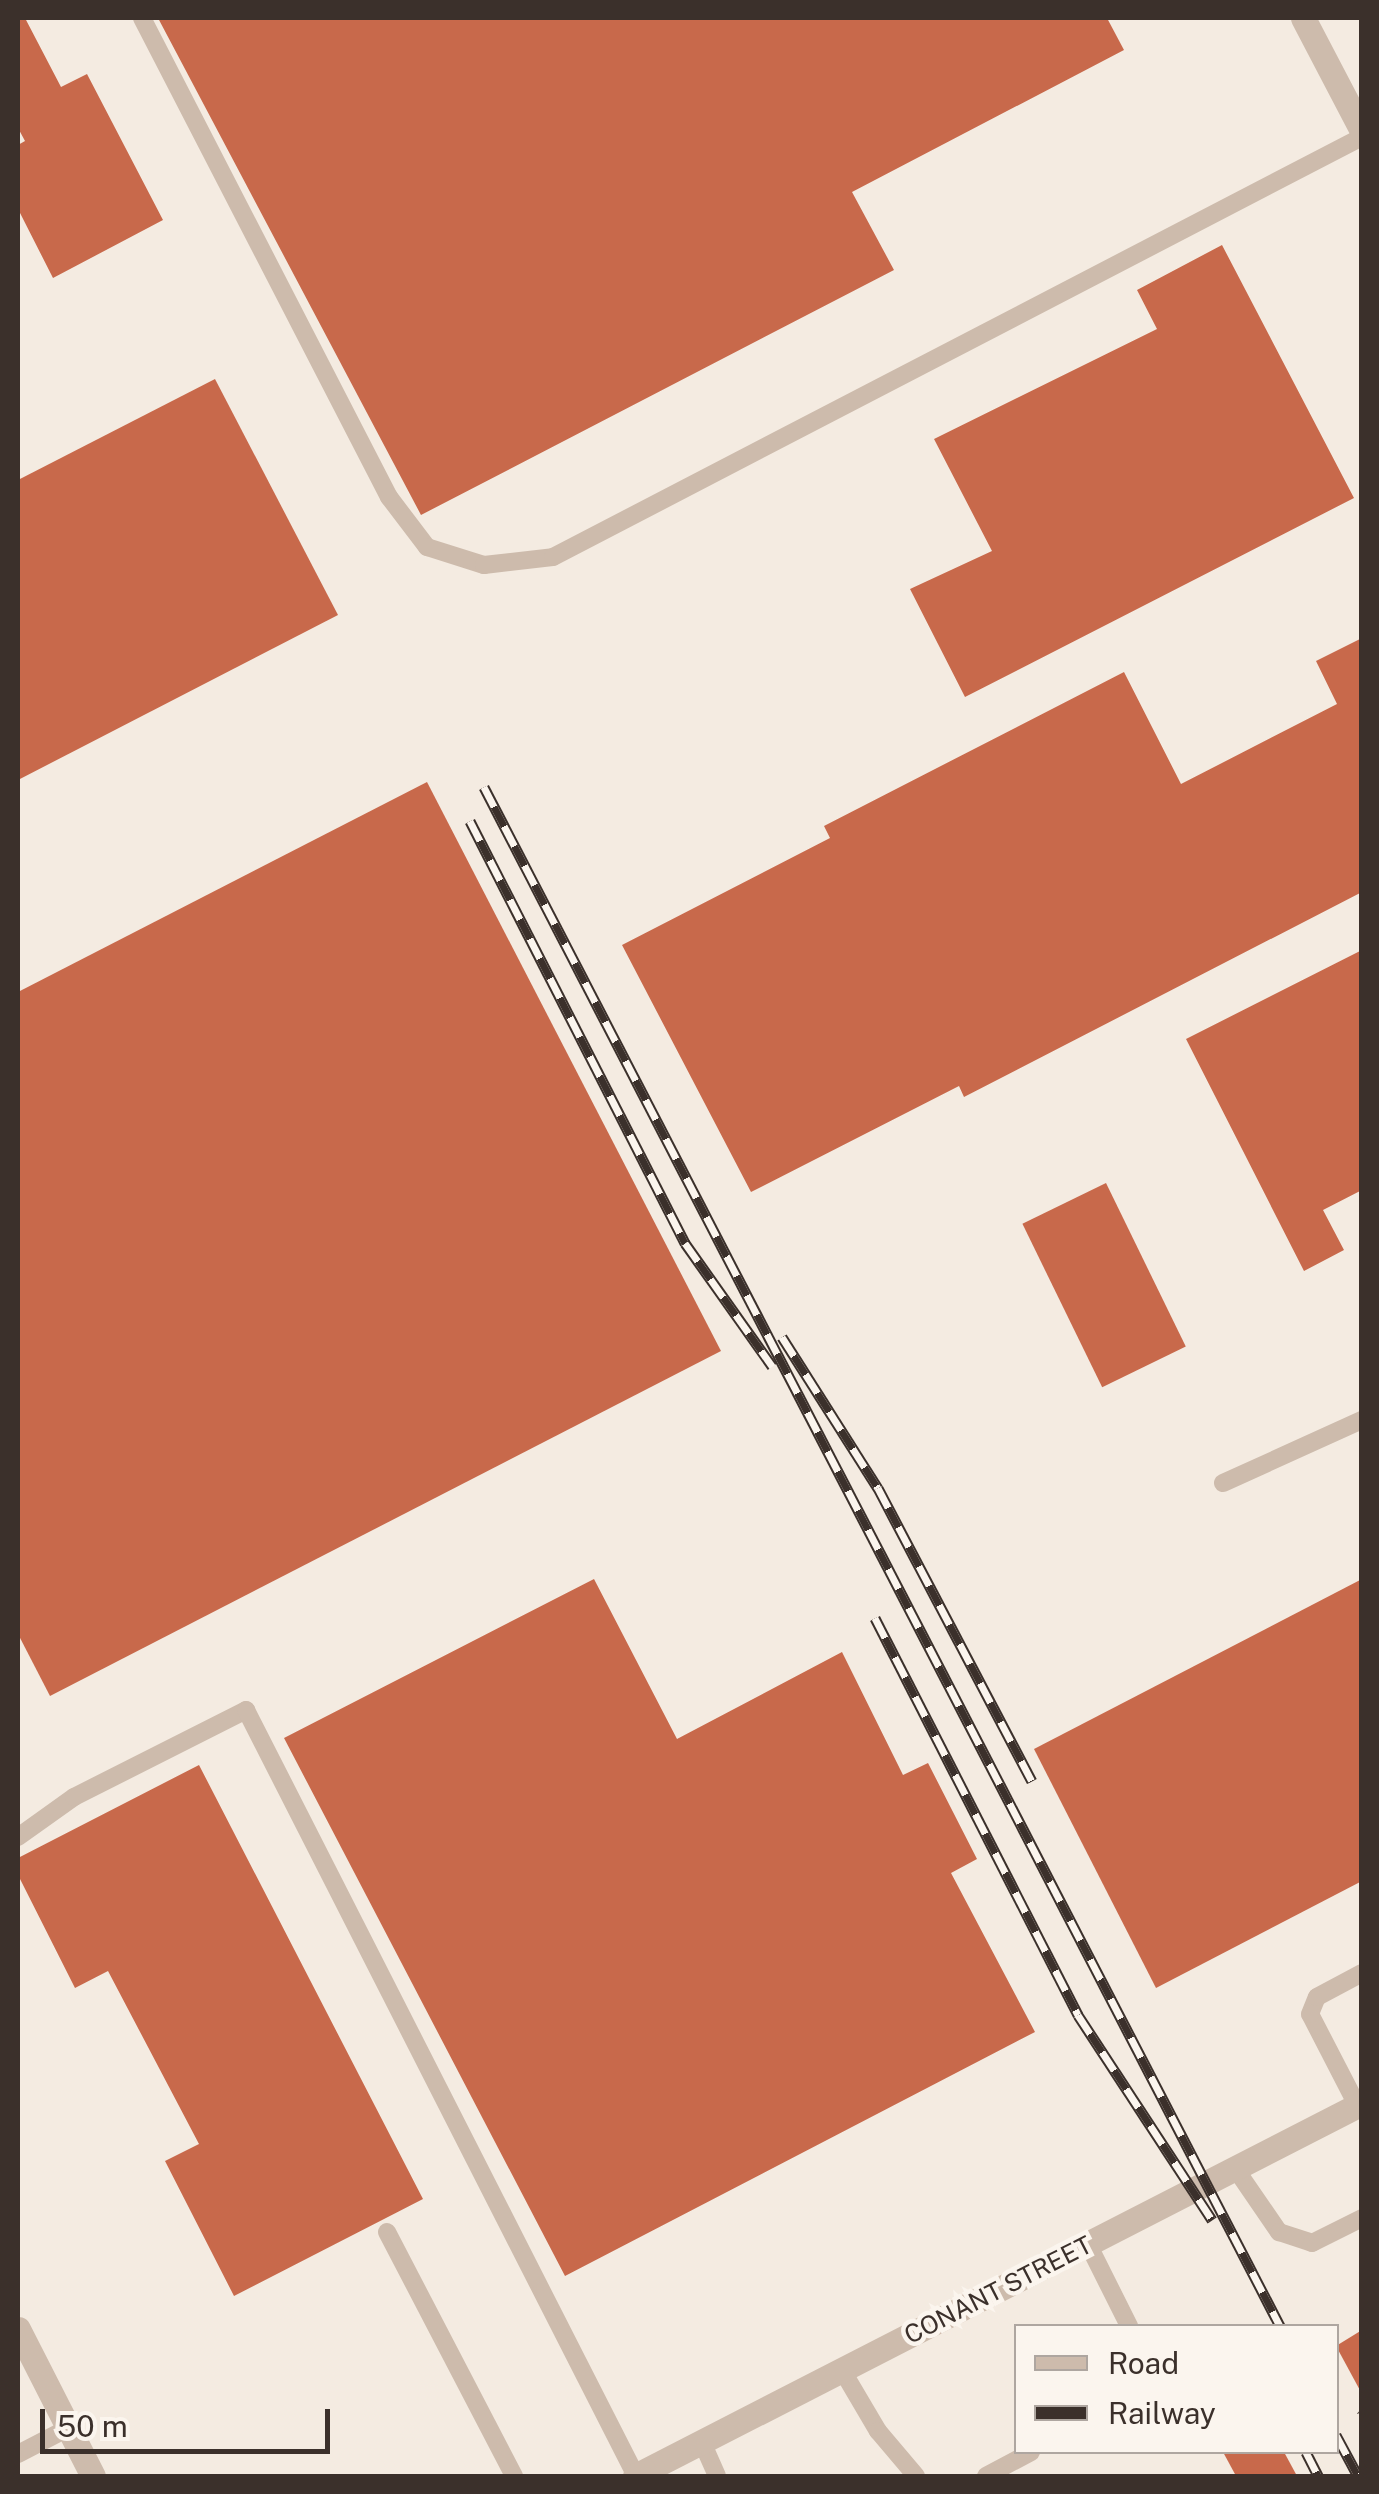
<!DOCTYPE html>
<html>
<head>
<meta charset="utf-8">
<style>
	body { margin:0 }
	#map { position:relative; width:1379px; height:2494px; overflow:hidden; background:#f4ebe1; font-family:"Public Sans",sans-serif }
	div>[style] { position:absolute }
	.building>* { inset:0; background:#c8694b; transform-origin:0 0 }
	.service>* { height:18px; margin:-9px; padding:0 9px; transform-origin:9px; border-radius:9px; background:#cdbbac }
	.minor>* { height:25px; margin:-12.5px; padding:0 12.5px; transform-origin:12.5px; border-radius:12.5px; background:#cdbbac }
	.tertiary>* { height:25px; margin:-12.5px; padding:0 12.5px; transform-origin:12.5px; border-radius:12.5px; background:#cdbbac }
	.rail>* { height:11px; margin-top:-5.5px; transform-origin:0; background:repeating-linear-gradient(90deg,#fbf5ee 0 22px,#3b302b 0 44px); box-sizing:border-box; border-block:2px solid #3b302b }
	span { translate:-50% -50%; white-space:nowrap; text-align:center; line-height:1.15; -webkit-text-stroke:9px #fbf5ee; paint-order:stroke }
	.street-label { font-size:25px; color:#3b302b }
	.frame { position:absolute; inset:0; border:20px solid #3b302b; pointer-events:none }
	.legend { position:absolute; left:1014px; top:2324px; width:325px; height:130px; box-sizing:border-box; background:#fbf5ee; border:2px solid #aea6a0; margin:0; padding:12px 18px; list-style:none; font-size:30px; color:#3b302b }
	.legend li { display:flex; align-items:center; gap:20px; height:50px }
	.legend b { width:50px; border:2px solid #aea6a0 }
	.scale { position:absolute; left:40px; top:2409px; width:290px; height:45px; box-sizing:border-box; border:5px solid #3b302b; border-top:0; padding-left:12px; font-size:30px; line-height:35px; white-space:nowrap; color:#3b302b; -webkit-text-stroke:8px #fbf5ee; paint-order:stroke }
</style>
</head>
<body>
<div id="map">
	<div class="building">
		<div style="clip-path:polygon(18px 18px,25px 18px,61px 87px,87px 74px,163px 220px,53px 278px,18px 209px,18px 145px,25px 141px,18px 128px)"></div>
		<div style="clip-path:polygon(158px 18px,1107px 18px,1124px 50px,852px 192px,894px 270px,421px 515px)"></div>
		<div style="clip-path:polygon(1222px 245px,1354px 498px,965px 697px,910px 589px,992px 551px,934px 439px,1157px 329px,1137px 290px)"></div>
		<div style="clip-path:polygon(215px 379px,338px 615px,18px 780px,18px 480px)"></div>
		<div style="clip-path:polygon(1362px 638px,1362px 892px,964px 1097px,959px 1086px,751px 1192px,622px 945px,830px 838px,824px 826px,1124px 672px,1181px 784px,1337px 704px,1316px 661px)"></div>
		<div style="clip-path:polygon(427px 782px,721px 1351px,50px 1696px,18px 1634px,18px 992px)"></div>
		<div style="clip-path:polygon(1362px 950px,1362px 1190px,1323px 1210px,1344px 1250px,1304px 1271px,1186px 1039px)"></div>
		<div style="left:1106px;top:1183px;width:182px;height:93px;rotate:64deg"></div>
		<div style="clip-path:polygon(594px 1579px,677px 1739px,842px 1652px,903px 1775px,928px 1763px,977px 1859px,951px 1873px,1035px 2032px,565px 2276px,284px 1738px)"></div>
		<div style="clip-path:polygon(1362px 1579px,1362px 1881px,1156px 1988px,1034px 1749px)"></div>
		<div style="clip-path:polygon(199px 1765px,423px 2199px,234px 2296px,165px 2161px,199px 2144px,108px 1971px,75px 1988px,18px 1875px,18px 1858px)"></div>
		<div style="clip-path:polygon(1362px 2330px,1362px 2394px,1336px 2346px)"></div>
		<div style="clip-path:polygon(1223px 2452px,1284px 2452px,1297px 2476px,1236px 2476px)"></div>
	</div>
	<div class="service">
		<div style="left:142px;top:18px;width:539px;rotate:62.72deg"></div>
		<div style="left:389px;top:497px;width:63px;rotate:52.8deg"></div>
		<div style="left:427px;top:547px;width:60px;rotate:17.5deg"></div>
		<div style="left:484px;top:565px;width:69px;rotate:-6.6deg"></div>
		<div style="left:553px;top:557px;width:912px;rotate:-27.44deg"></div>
		<div style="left:1223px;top:1483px;width:153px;rotate:-24.4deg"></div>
		<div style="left:18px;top:1837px;width:69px;rotate:-35.5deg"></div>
		<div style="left:74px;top:1797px;width:193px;rotate:-26.8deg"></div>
		<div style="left:246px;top:1710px;width:860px;rotate:63.02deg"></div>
		<div style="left:1357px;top:2105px;width:102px;rotate:-117.3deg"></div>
		<div style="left:1310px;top:2014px;width:18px;rotate:-68deg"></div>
		<div style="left:1317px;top:1997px;width:51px;rotate:-28.1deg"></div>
		<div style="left:1235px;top:2168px;width:78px;rotate:55.5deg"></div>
		<div style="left:1279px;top:2232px;width:35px;rotate:18deg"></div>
		<div style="left:1312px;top:2243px;width:56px;rotate:-26.6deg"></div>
		<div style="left:387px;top:2232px;width:275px;rotate:62.5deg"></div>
		<div style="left:1088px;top:2244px;width:92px;rotate:63.4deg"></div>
		<div style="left:842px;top:2370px;width:71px;rotate:59.5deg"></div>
		<div style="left:878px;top:2431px;width:59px;rotate:49.8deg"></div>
		<div style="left:702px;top:2442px;width:37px;rotate:66deg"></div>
		<div style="left:18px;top:2454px;width:56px;rotate:-27.5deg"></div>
		<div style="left:986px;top:2476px;width:51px;rotate:-28.1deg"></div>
	</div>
	<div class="minor">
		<div style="left:1303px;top:18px;width:127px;rotate:62.4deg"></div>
		<div style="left:635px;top:2476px;width:817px;rotate:-27.16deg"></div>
	</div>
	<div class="tertiary">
		<div style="left:18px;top:2329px;width:165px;rotate:63deg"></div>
	</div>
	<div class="rail">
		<div style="left:484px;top:787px;width:1733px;rotate:62.65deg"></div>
		<div style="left:470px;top:821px;width:474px;rotate:63deg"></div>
		<div style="left:685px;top:1243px;width:151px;rotate:54.7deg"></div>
		<div style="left:782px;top:1337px;width:179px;rotate:57.6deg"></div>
		<div style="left:878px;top:1488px;width:331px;rotate:62.3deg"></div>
		<div style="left:875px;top:1618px;width:446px;rotate:62.9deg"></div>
		<div style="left:1078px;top:2015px;width:245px;rotate:56.8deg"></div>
		<div style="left:1361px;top:2409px;width:1px;rotate:45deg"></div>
		<div style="left:1336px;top:2435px;width:47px;rotate:61.8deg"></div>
		<div style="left:1306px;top:2452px;width:27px;rotate:63deg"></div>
	</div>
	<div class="street-label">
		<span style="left:998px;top:2290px;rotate:-27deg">CONANT STREET</span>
	</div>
	<div class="frame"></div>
	<ul class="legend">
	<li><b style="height:12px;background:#cdbbac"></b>Road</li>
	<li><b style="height:12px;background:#3b302b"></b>Railway</li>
	</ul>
	<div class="scale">50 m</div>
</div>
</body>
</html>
